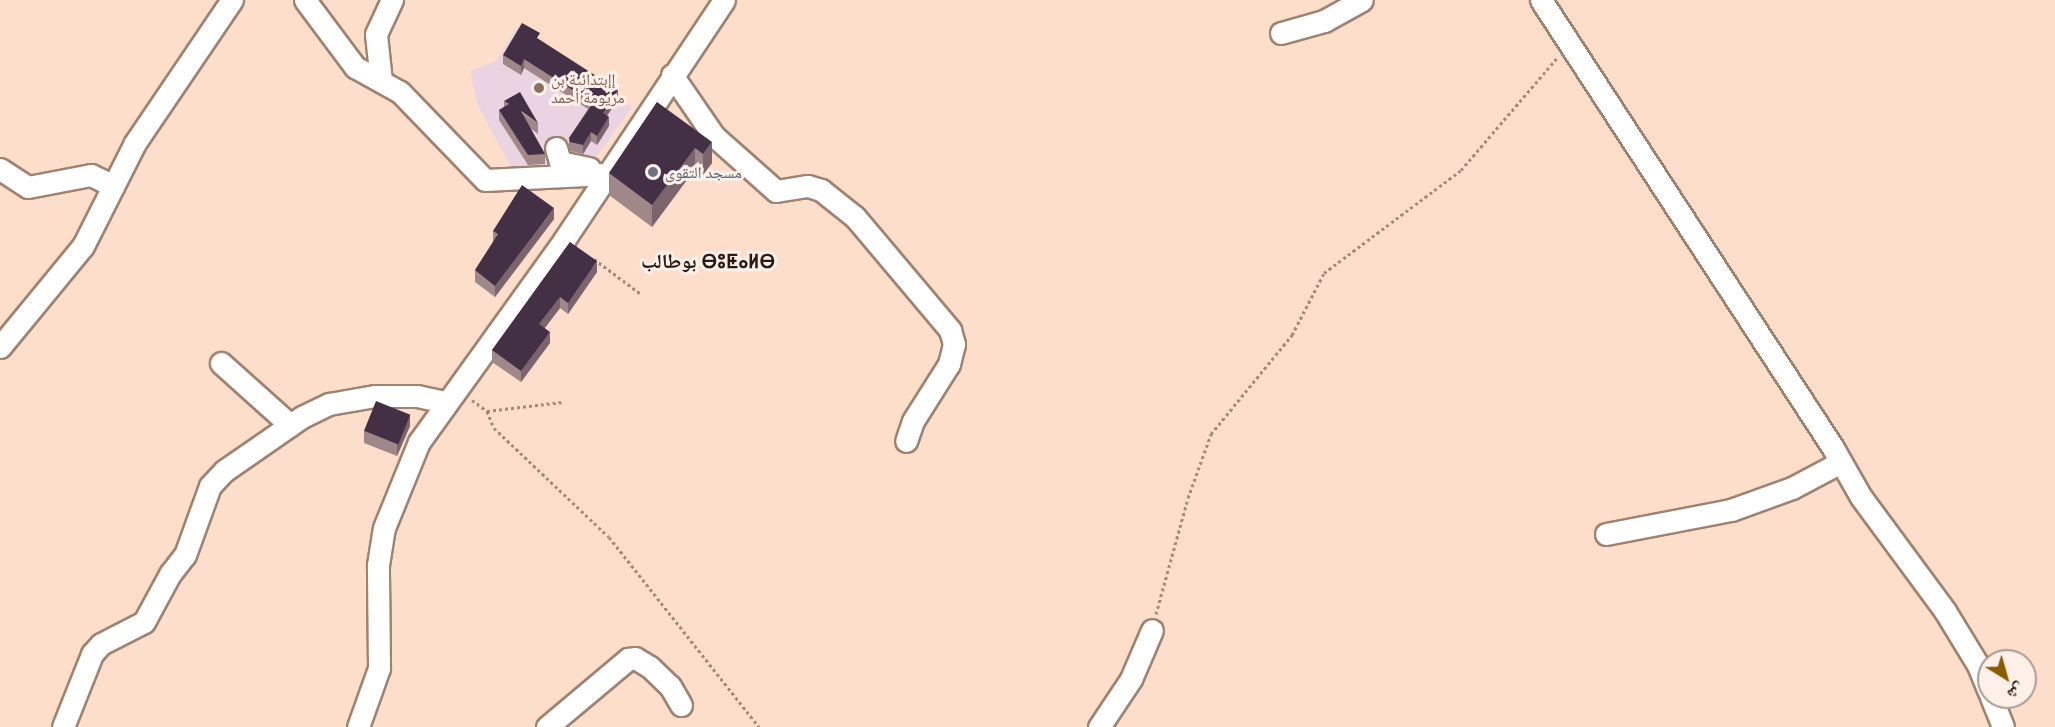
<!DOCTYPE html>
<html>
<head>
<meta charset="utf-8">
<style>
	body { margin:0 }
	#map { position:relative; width:2055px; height:727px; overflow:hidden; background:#fddecb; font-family:"Golos Text","Noto Naskh Arabic","Noto Sans Tifinagh",sans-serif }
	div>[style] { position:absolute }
	.education>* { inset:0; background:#ead4e1 }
	.path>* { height:3px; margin-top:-1.5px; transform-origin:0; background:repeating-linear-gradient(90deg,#a18b7d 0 3px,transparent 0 6px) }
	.roads { filter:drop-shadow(2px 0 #9f8371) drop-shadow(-2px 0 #9f8371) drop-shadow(0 2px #9f8371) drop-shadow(0 -2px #9f8371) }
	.minor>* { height:21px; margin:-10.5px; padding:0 10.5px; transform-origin:10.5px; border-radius:10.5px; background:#fff }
	.wall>* { inset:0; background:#a08788 }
	.shaded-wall>* { inset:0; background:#7c646c }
	.building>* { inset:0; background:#443044; transform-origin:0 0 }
	.dots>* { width:16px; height:16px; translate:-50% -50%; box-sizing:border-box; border:3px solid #fcf0e8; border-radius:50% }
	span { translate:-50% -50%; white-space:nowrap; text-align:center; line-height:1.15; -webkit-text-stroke:6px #fcf0e8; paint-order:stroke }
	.education-label { font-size:16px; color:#785e54 }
	.left { translate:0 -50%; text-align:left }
	.worship-label { font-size:16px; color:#5b616d }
	.quarter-label { font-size:20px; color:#281d16; font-weight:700 }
	.north { position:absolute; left:1977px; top:649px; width:60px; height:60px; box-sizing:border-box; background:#fcf0e8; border:2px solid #a79c94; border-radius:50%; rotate:143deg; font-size:16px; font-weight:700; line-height:24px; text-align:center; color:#281d16 }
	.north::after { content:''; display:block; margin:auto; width:21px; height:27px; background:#8b5b02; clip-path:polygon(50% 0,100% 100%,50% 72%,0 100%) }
</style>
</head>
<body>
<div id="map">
	<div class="education">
		<div style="clip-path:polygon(517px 27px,541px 42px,538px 46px,632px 107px,585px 173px,515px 174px,478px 106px,470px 71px,496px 61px)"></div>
	</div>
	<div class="path">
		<div style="left:594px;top:259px;width:59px;rotate:36.7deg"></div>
		<div style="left:472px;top:400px;width:19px;rotate:36deg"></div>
		<div style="left:487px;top:411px;width:76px;rotate:-6.8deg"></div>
		<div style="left:487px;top:411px;width:18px;rotate:68deg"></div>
		<div style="left:494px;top:428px;width:158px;rotate:43.5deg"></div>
		<div style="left:609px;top:537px;width:242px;rotate:51.7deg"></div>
		<div style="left:1156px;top:614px;width:120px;rotate:-74.6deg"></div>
		<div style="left:1188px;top:498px;width:68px;rotate:-70.2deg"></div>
		<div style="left:1211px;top:434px;width:128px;rotate:-50.7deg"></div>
		<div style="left:1292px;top:335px;width:70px;rotate:-62.7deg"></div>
		<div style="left:1324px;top:273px;width:171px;rotate:-36.9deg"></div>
		<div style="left:1461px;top:170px;width:149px;rotate:-49.4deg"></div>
	</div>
	<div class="roads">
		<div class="minor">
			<div style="left:305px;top:0;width:84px;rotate:53.3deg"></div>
			<div style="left:355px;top:67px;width:51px;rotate:29.1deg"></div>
			<div style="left:400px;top:92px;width:122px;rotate:46deg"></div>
			<div style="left:485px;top:180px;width:121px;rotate:-2.8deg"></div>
			<div style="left:1541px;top:0;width:535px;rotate:56.9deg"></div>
			<div style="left:1833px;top:448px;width:56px;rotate:60.3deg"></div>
			<div style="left:1861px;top:497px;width:142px;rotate:53.6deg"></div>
			<div style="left:1945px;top:611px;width:63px;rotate:58.6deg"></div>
			<div style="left:1978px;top:665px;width:29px;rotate:68deg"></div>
			<div style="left:1281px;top:33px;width:45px;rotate:-15.6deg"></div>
			<div style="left:1324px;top:21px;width:43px;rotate:-28.9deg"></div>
			<div style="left:672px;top:75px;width:74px;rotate:55.5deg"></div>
			<div style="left:714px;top:136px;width:83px;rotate:41.6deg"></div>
			<div style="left:776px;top:191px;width:32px;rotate:-9deg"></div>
			<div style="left:808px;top:186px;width:14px;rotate:17deg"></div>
			<div style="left:821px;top:190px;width:43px;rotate:38.5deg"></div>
			<div style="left:855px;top:217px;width:148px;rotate:49.9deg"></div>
			<div style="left:950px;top:330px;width:15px;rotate:74deg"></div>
			<div style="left:954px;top:344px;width:21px;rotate:104deg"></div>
			<div style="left:949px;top:364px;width:67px;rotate:122.3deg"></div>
			<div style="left:913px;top:421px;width:21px;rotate:109deg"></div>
			<div style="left:381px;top:81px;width:47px;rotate:-96.1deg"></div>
			<div style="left:376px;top:34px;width:38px;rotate:-65deg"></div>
			<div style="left:556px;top:148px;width:15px;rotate:74deg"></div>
			<div style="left:560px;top:162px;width:30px;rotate:12deg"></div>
			<div style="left:0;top:169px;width:33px;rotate:33deg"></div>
			<div style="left:28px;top:187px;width:64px;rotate:-10.8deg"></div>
			<div style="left:91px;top:175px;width:25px;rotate:26deg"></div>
			<div style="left:0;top:347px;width:131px;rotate:-50.6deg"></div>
			<div style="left:83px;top:246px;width:115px;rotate:-63.2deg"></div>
			<div style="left:135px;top:143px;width:173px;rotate:-55.9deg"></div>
			<div style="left:221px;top:363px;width:93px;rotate:41.9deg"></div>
			<div style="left:1606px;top:534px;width:127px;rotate:-10.9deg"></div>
			<div style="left:1731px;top:510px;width:65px;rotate:-19.8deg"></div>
			<div style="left:1792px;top:488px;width:55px;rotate:-28deg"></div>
			<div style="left:1991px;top:697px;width:32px;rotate:68deg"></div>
			<div style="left:63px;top:727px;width:79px;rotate:-68.3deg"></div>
			<div style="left:92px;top:654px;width:13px;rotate:-48deg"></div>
			<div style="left:101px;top:644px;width:48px;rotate:-27.1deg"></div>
			<div style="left:144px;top:622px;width:55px;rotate:-61.6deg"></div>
			<div style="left:170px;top:574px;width:24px;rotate:-52deg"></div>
			<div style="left:185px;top:555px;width:73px;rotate:-70.1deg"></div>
			<div style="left:210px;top:486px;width:21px;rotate:-47deg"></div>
			<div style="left:224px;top:471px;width:95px;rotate:-34.7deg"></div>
			<div style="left:302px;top:417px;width:30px;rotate:-26deg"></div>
			<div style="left:329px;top:404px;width:47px;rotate:-9.9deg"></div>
			<div style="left:375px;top:396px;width:42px"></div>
			<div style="left:417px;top:396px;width:30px;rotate:12deg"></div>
			<div style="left:358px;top:727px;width:63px;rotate:-70.4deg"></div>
			<div style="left:379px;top:668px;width:103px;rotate:-90.6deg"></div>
			<div style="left:378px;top:565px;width:37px;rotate:-81deg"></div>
			<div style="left:384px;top:528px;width:93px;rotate:-67.9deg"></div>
			<div style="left:419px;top:442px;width:249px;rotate:-54.3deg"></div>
			<div style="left:564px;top:240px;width:288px;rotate:-56.3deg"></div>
			<div style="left:547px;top:727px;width:106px;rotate:-40deg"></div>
			<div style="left:628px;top:659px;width:7px;rotate:-8deg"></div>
			<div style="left:635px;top:658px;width:17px;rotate:31deg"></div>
			<div style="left:650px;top:667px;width:28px;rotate:44deg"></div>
			<div style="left:670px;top:686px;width:22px;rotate:60deg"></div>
			<div style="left:1099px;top:727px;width:58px;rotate:-56.3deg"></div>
			<div style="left:1131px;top:679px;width:53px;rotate:-66.8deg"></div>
		</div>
	</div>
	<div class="wall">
		<div style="clip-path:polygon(540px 40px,618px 99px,607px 116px,609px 126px,597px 145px,591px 141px,583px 154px,570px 151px,569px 147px,569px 138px,588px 109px,524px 68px,521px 75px,503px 64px,503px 55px)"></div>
		<div style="clip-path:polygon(504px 101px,538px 123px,538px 134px,530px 128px,545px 154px,545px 164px,528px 165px,499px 120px,499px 110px,504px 107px)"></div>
		<div style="clip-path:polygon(657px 102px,712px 163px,703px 175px,695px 169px,652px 227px,609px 195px,609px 173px)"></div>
		<div style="clip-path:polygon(554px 219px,495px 297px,475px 282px,475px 270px,493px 242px,493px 231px)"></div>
		<div style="clip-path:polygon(570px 242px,597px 272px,568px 314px,560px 308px,545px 328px,550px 343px,521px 382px,492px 362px,492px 350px)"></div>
		<div style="clip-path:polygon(410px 426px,397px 456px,364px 443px,364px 431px)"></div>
	</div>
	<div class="shaded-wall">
		<div style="clip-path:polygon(524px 59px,524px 68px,521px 75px,521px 66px)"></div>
		<div style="clip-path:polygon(618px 90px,618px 99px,603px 122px,603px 113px)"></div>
		<div style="clip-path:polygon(609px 117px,609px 126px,597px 145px,597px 136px)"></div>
		<div style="clip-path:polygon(591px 132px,591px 141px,583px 154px,583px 145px)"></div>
		<div style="clip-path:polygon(712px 142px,712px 163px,703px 175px,703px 154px)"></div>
		<div style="clip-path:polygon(695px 148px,695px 169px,652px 227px,652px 205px)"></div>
		<div style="clip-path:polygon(554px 208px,554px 219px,495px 297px,495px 286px)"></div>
		<div style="clip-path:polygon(597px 261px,597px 272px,568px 314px,568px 303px)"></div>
		<div style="clip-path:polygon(560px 297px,560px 308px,539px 335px,539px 324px)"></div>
		<div style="clip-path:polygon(550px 332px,550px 343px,521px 382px,521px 371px)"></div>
		<div style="clip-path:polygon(410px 415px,410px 426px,397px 456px,397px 445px)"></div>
	</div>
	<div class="building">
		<div style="clip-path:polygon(522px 23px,540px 33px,537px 38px,618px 90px,603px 113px,609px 117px,597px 136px,591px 132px,583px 145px,570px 142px,569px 138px,593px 103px,524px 59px,521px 66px,503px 55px)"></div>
		<div style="clip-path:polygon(520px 92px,538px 123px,521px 111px,545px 154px,528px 155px,499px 110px,509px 104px,504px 101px)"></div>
		<div style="clip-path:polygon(657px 102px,712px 142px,703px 154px,695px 148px,652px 205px,609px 173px)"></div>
		<div style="clip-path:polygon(522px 185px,554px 208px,495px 286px,475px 270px,498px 234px,493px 231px)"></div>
		<div style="clip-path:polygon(570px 242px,597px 261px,568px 303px,560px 297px,539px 324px,550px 332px,521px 371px,492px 350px)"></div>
		<div style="left:376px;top:401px;width:37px;height:32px;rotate:22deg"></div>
	</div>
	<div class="dots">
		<div style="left:539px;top:88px;background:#8d6e63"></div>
		<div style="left:653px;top:172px;background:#6b7280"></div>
	</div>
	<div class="education-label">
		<span class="left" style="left:551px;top:88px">إإبتدائية بن<br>مريومة أحمد</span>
	</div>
	<div class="worship-label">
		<span class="left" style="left:665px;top:172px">مسجد التقوى</span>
	</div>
	<div class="quarter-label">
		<span style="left:708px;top:260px">بوطالب ⴱⵓⵟⴰⵍⴱ</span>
	</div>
	<div class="north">ش</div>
</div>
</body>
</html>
